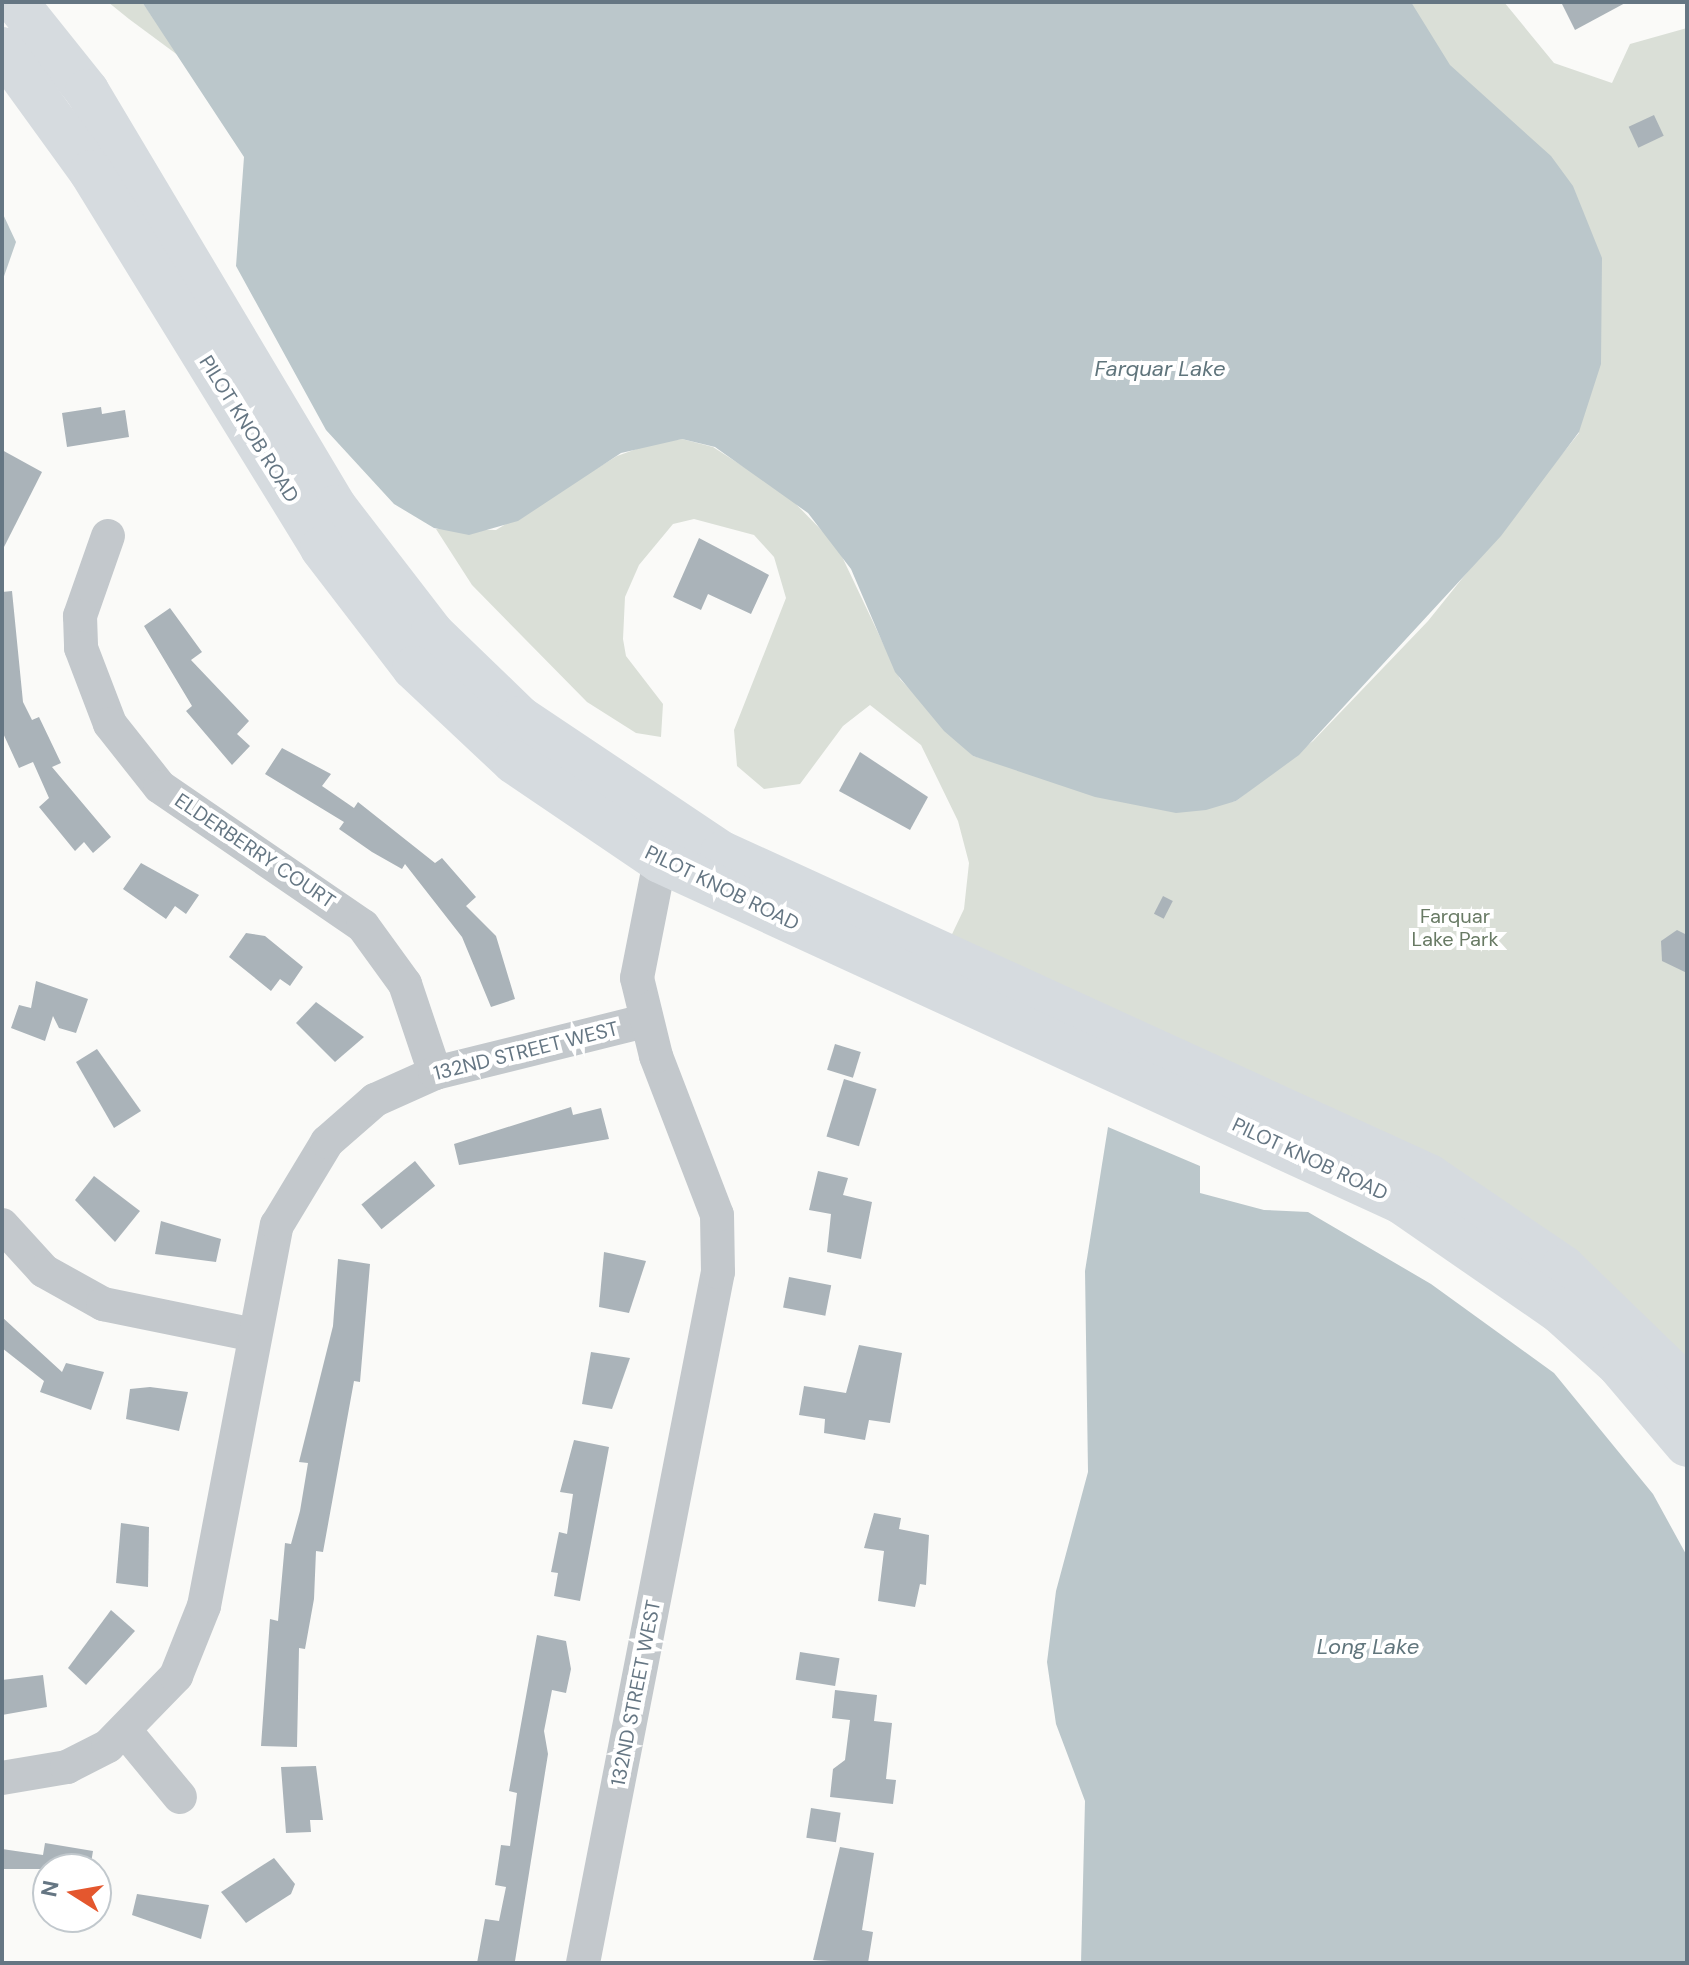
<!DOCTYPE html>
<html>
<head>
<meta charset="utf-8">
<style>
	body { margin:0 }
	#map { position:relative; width:1689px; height:1965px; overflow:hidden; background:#fafaf8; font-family:"DM Sans",sans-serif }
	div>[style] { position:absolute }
	.green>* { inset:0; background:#dadfd7 }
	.water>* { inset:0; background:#bbc7cb }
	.building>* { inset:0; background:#aab3b9; transform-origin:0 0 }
	.minor>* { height:34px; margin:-17px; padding:0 17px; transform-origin:17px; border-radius:17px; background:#c3c8cc }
	.major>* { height:44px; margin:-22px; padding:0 22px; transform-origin:22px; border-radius:22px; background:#d6dbdf }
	span { translate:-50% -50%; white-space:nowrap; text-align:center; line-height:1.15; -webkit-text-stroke:8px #fff; paint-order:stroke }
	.street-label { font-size:20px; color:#657683 }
	.park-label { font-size:20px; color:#687a64 }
	.water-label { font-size:22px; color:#60757c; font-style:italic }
	.frame { position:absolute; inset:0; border:4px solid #657683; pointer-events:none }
	.north { position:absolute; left:32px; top:1853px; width:80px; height:80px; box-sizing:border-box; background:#fff; border:2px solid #c1c8cd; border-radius:50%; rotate:281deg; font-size:22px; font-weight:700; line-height:32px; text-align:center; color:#657683 }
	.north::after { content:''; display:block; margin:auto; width:28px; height:36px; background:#e4572e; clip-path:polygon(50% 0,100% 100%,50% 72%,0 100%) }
</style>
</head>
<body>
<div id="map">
	<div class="green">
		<div style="clip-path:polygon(108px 2px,142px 2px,179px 56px,129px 19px)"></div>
		<div style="clip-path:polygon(1376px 2px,1504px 2px,1554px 63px,1612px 83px,1630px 44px,1687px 28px,1687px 1387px,944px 951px,964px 909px,969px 863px,958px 821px,921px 745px,870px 705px,843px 726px,800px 784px,764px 789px,737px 766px,734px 730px,786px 598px,774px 557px,754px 535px,694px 519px,673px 524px,639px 565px,625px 597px,623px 639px,626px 656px,663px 704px,661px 737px,636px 733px,587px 702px,472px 585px,436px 529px,496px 530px,617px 456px,656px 442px,682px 439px,713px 447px,786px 494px,837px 546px,900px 679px,973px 756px,1179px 812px,1236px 801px,1313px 741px,1428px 621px,1579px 433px)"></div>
	</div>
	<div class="water">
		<div style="clip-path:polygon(142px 2px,1411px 2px,1450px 65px,1551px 156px,1573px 186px,1602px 258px,1601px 364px,1579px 432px,1501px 536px,1299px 755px,1236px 801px,1206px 810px,1176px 813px,1095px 797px,973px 756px,944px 731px,895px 672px,851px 569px,808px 513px,715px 447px,682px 439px,621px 453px,518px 521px,469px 535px,434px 528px,394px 504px,326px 430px,236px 266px,244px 157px)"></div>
		<div style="clip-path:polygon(2px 212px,16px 242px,2px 282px)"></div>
		<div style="clip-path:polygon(1108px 1127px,1200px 1166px,1200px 1193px,1264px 1210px,1308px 1212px,1431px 1284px,1554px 1373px,1653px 1494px,1687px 1556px,1687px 1963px,1081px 1963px,1085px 1801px,1056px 1724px,1047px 1662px,1056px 1591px,1088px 1472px,1085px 1271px)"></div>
	</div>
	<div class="building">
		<div style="clip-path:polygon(1561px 2px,1627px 2px,1575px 30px)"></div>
		<div style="left:1654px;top:115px;width:23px;height:28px;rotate:65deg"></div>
		<div style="clip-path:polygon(101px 407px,102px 414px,125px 410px,129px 437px,67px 447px,62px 413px)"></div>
		<div style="clip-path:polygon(2px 450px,42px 472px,2px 551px)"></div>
		<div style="clip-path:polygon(699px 538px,769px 575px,751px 614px,708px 594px,701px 610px,673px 597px)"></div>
		<div style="clip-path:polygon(12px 591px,23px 702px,32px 720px,39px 717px,61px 763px,52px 767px,111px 837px,93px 853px,84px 842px,75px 851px,39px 807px,49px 798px,33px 762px,19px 768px,2px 731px,2px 592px)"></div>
		<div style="clip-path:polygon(170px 608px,202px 652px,191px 660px,249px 721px,237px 734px,250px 746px,232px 765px,186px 711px,192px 706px,144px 626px)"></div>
		<div style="clip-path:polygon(282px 748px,331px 774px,322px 786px,354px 808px,358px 802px,435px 863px,442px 858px,476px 897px,466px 906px,496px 936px,515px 999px,491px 1007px,462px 937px,405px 864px,402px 869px,372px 852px,339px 829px,344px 822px,265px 774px)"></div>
		<div style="clip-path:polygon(860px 752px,928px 797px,910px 830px,839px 791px)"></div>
		<div style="clip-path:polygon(141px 863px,199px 895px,186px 914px,175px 906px,166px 919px,123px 889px)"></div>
		<div style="left:1163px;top:896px;width:11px;height:20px;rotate:27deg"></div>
		<div style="clip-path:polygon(1677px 930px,1687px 935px,1687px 973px,1662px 961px,1661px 941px)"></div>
		<div style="clip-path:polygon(246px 933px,265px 936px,303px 967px,290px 986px,280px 979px,271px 991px,229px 957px)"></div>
		<div style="clip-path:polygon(36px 981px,88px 999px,76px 1033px,59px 1028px,53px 1016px,45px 1041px,11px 1028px,19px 1005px,31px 1008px)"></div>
		<div style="clip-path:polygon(316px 1002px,364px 1037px,335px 1062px,296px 1023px)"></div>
		<div style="left:835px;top:1044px;width:27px;height:27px;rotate:17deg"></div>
		<div style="clip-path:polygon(97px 1049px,141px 1111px,114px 1128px,76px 1062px)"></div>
		<div style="left:844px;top:1079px;width:34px;height:60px;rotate:17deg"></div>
		<div style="clip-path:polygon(571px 1107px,573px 1115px,601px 1108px,609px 1139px,459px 1165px,454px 1144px)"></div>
		<div style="left:415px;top:1161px;width:32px;height:69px;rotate:51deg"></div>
		<div style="clip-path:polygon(818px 1171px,848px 1178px,843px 1195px,872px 1202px,861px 1259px,827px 1252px,831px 1214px,809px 1210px)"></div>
		<div style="clip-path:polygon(94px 1176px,140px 1211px,115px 1242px,75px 1200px)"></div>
		<div style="clip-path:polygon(161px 1221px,221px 1239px,216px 1262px,155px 1254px)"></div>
		<div style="clip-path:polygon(604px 1252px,646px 1261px,629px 1313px,599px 1307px)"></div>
		<div style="clip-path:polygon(338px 1259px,370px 1264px,360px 1382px,354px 1381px,323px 1552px,316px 1551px,314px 1599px,305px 1649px,299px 1648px,297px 1747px,261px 1746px,270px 1619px,278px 1621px,285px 1543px,291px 1544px,300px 1511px,308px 1463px,299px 1462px,333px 1326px)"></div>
		<div style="left:789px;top:1277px;width:43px;height:31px;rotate:11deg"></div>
		<div style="clip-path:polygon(2px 1317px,62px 1372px,66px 1363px,104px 1372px,91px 1410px,40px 1392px,44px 1381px,2px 1348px)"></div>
		<div style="clip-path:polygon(859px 1345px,902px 1353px,890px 1423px,869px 1420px,865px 1440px,824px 1433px,825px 1419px,799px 1415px,804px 1386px,846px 1393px)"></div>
		<div style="clip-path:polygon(591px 1352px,630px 1358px,612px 1409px,582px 1404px)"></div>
		<div style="clip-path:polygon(150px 1387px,188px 1392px,179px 1431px,126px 1419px,130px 1389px)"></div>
		<div style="clip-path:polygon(574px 1440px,609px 1447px,580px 1601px,554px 1596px,558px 1573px,551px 1572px,559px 1532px,567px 1534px,573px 1494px,560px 1492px)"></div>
		<div style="clip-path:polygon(874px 1513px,901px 1518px,899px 1529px,929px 1535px,926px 1585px,920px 1584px,915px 1607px,878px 1601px,884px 1551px,864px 1548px)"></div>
		<div style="clip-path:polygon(121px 1523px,149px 1527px,148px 1587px,116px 1583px)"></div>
		<div style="clip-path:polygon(111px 1610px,135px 1631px,86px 1685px,68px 1668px)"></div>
		<div style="clip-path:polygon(537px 1635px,566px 1641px,571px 1669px,566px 1693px,552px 1690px,544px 1731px,548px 1754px,515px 1961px,477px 1963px,485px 1919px,499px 1921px,506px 1887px,495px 1885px,501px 1845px,510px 1846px,517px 1793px,509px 1791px)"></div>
		<div style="left:800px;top:1652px;width:40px;height:28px;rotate:9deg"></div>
		<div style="clip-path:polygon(43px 1675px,47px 1707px,2px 1715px,2px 1680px)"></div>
		<div style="clip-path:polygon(835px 1690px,877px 1695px,874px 1721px,892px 1723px,886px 1779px,896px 1780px,893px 1804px,830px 1797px,833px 1769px,845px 1760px,850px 1720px,832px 1718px)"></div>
		<div style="clip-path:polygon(316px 1766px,323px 1820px,310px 1820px,311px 1832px,286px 1833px,281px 1767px)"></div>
		<div style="left:811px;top:1808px;width:30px;height:30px;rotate:9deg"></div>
		<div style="clip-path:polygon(45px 1843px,93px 1851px,90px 1869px,2px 1869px,2px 1849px,43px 1855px)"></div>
		<div style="clip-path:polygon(840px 1847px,874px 1853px,862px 1930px,873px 1932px,868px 1963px,813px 1960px)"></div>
		<div style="clip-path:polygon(274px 1858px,295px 1884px,291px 1894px,246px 1923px,221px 1892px)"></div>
		<div style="clip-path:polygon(137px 1894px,209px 1905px,201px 1939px,132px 1915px)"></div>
	</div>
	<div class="minor">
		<div style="left:108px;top:536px;width:85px;rotate:109.3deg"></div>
		<div style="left:80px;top:616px;width:32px;rotate:88deg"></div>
		<div style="left:81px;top:648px;width:81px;rotate:69.1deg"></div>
		<div style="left:110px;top:724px;width:80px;rotate:51.6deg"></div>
		<div style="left:160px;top:787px;width:246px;rotate:34.4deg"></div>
		<div style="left:363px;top:926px;width:72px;rotate:54.1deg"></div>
		<div style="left:405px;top:984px;width:94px;rotate:71.4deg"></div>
		<div style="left:2px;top:1225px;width:62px;rotate:47.6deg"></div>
		<div style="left:44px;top:1271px;width:68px;rotate:29.2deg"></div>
		<div style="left:103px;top:1304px;width:154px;rotate:11.6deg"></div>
		<div style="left:127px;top:1733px;width:83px;rotate:50.4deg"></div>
		<div style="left:2px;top:1778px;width:66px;rotate:-9.6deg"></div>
		<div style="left:67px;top:1767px;width:46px;rotate:-27.1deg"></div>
		<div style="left:108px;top:1746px;width:98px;rotate:-45.8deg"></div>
		<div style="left:176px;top:1676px;width:75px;rotate:-68.2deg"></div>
		<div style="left:204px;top:1606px;width:388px;rotate:-79.2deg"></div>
		<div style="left:277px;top:1225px;width:97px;rotate:-58.9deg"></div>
		<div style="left:327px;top:1142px;width:64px;rotate:-41.2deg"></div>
		<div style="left:375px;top:1100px;width:66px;rotate:-24.2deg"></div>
		<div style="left:435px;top:1073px;width:216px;rotate:-13.9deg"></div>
		<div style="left:583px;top:1963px;width:704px;rotate:-78.95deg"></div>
		<div style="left:718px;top:1272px;width:57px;rotate:-91deg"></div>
		<div style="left:717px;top:1215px;width:170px;rotate:-111deg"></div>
		<div style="left:656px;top:1056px;width:80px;rotate:-103.7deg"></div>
		<div style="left:637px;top:978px;width:119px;rotate:-78.9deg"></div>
	</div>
	<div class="major">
		<div style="left:16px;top:2px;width:114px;rotate:51.4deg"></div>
		<div style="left:87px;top:91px;width:484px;rotate:59.2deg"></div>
		<div style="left:335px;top:507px;width:159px;rotate:52.4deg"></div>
		<div style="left:432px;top:633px;width:122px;rotate:44deg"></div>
		<div style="left:520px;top:718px;width:243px;rotate:33.8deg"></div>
		<div style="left:722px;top:853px;width:777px;rotate:24.55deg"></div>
		<div style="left:1429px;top:1176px;width:162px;rotate:34.2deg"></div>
		<div style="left:1563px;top:1267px;width:173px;rotate:44.1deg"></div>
		<div style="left:2px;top:49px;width:152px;rotate:54.1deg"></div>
		<div style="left:91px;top:172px;width:441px;rotate:58.4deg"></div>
		<div style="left:322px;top:548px;width:151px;rotate:52.5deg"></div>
		<div style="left:414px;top:668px;width:137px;rotate:43.2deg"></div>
		<div style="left:514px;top:762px;width:176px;rotate:34.1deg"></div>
		<div style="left:660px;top:861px;width:816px;rotate:24.71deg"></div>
		<div style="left:1401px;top:1202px;width:192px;rotate:34.6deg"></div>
		<div style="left:1559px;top:1311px;width:79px;rotate:41.9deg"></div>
		<div style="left:1618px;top:1364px;width:106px;rotate:49.6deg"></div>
	</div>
	<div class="street-label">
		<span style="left:249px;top:429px;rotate:58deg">PILOT KNOB ROAD</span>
		<span style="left:255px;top:851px;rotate:34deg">ELDERBERRY COURT</span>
		<span style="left:722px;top:888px;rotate:26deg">PILOT KNOB ROAD</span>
		<span style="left:526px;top:1051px;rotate:-14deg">132ND STREET WEST</span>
		<span style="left:1310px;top:1159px;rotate:25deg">PILOT KNOB ROAD</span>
		<span style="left:636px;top:1693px;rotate:-79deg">132ND STREET WEST</span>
	</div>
	<div class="park-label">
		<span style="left:1455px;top:928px">Farquar<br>Lake Park</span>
	</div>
	<div class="water-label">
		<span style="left:1160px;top:369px">Farquar Lake</span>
		<span style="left:1368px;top:1647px">Long Lake</span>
	</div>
	<div class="frame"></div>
	<div class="north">N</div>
</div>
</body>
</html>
